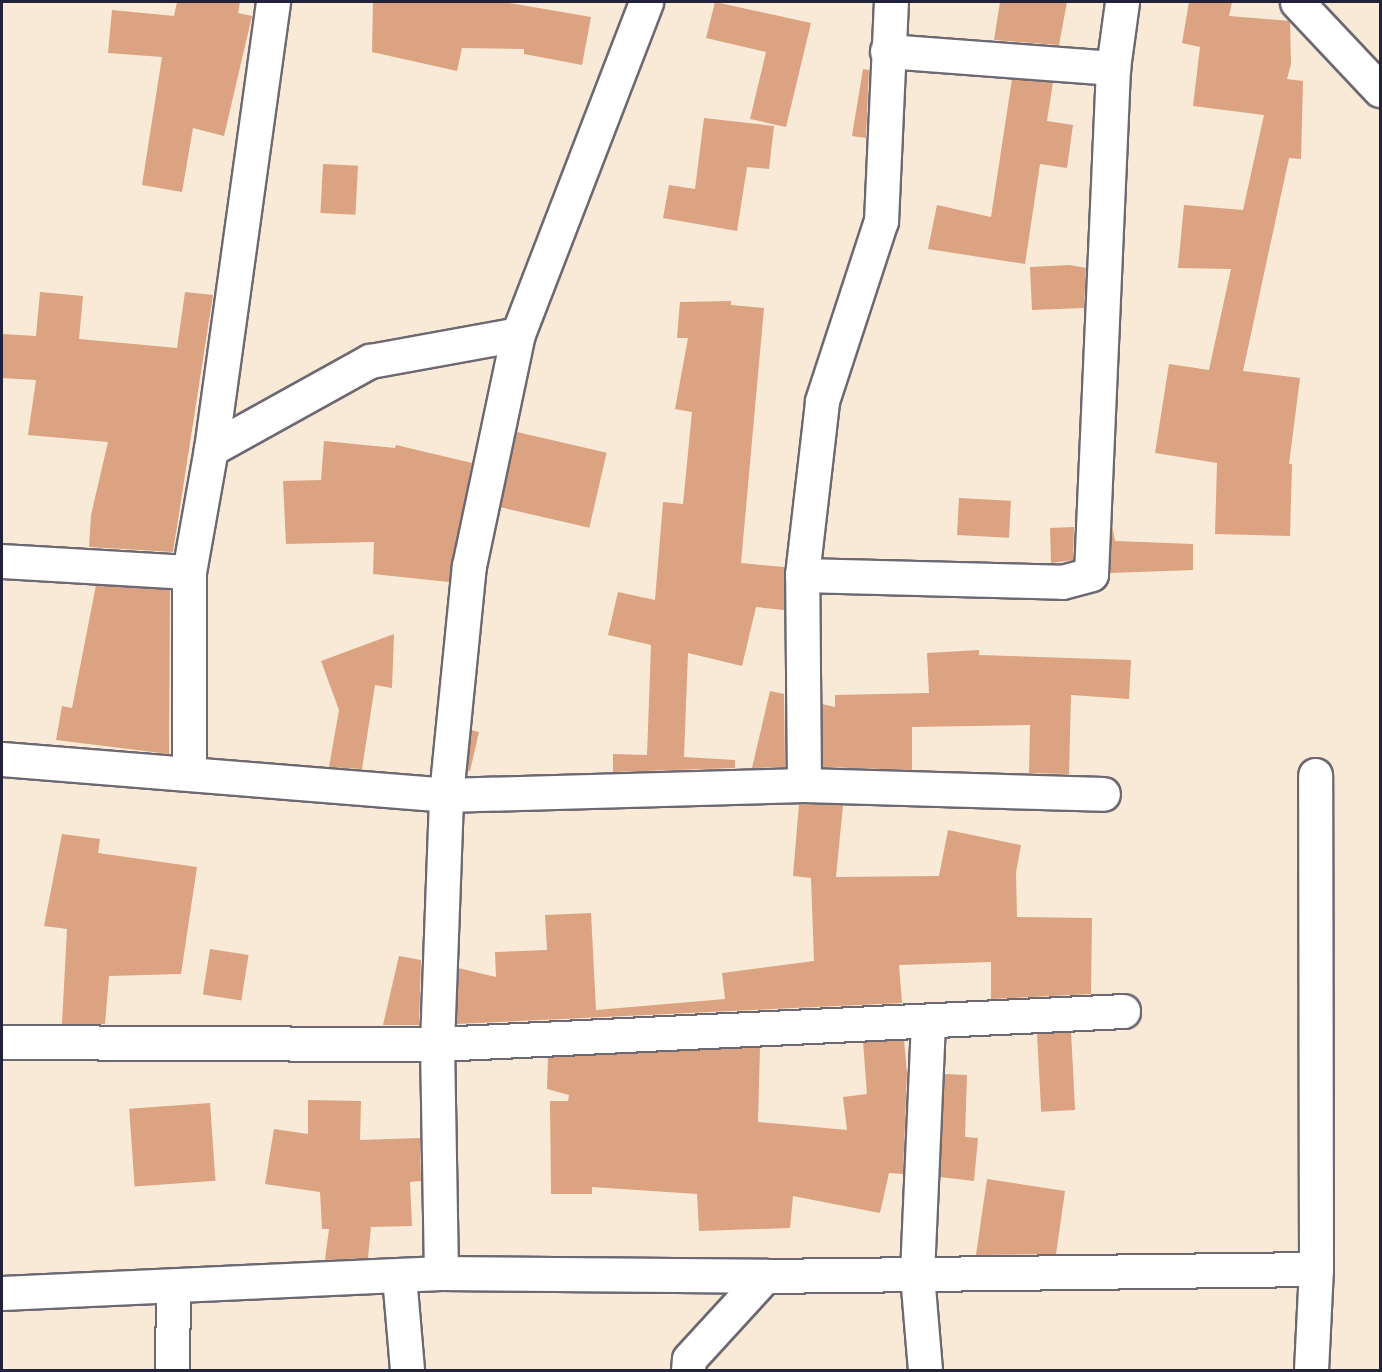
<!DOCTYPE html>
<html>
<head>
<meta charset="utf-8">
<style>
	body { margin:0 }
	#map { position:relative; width:1382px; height:1372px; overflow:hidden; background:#f8ead7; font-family:"IM FELL DW Pica",serif }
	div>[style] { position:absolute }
	.building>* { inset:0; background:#dba381; transform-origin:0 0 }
	.roads { filter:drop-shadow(2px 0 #6d6872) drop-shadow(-2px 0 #6d6872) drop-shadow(0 2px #6d6872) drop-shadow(0 -2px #6d6872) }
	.minor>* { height:33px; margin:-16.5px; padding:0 16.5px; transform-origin:16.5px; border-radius:16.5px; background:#fff }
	span { translate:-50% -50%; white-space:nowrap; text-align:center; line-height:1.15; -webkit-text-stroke:4.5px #fbf7ec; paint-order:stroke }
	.frame { position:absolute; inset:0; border:3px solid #22223b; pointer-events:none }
</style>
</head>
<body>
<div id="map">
	<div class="building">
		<div style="clip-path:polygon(177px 2px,240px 2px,238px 13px,252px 16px,224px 136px,193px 128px,182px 192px,142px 185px,162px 57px,108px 53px,112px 10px,174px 16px)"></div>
		<div style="clip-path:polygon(373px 2px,504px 2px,591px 17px,582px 65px,524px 54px,524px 49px,462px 48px,457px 71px,372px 52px)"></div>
		<div style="clip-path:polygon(715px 2px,811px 23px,786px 127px,750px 119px,766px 52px,706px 38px)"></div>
		<div style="clip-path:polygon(1000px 2px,1067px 2px,1059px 45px,994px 40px)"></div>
		<div style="clip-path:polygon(1189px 2px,1232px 2px,1229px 16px,1290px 21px,1291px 64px,1287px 79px,1303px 81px,1301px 159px,1289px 158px,1243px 371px,1300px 378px,1289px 464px,1292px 464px,1290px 536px,1215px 534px,1217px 463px,1155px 453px,1169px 364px,1209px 370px,1231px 269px,1178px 268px,1184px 205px,1243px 210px,1264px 115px,1193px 106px,1200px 47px,1182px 43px)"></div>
		<div style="clip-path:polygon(863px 69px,869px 70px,866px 138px,852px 136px)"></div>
		<div style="clip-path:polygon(1012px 79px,1053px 82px,1047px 121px,1073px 125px,1067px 168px,1040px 164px,1025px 264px,928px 249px,937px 205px,991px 217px)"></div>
		<div style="clip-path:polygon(704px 118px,774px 126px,769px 169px,747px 167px,737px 231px,663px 218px,669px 185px,695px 189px)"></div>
		<div style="left:323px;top:164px;width:35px;height:49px;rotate:3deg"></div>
		<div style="clip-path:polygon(1070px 265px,1086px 268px,1084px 308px,1032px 310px,1030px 267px)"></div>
		<div style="clip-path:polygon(40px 292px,83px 296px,79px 339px,177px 348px,185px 292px,213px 295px,173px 552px,89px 547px,91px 515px,108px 442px,28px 435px,36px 380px,2px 378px,2px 334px,36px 336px)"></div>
		<div style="clip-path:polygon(731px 301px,731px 305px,764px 308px,741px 563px,784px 567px,784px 610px,756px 607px,742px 666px,688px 653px,684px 757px,735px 760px,735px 768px,613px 772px,613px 754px,647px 755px,651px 645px,608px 635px,618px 592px,655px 600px,663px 502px,683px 504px,692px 412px,675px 409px,688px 338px,677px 338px,680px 302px)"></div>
		<div style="left:517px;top:432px;width:92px;height:77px;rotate:13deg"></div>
		<div style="clip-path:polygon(324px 441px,395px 448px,396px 445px,472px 463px,449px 582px,373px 574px,374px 542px,286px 544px,283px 481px,321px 480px)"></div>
		<div style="left:959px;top:498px;width:52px;height:37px;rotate:3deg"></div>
		<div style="clip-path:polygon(1112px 525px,1115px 541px,1193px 544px,1193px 570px,1110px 573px)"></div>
		<div style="clip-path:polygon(1074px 527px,1073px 560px,1051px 563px,1050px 528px)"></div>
		<div style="clip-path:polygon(96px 585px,170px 590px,169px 754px,56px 740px,62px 706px,72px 708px)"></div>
		<div style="clip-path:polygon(394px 634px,392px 688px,375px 685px,362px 769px,329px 767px,339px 710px,321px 661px)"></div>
		<div style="clip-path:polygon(979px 650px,979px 655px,1131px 660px,1129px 699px,1071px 695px,1069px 774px,1029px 773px,1030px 725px,912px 727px,912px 770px,823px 767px,822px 704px,835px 707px,835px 695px,929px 693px,927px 653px)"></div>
		<div style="clip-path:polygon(770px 691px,784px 694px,785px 767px,752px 768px)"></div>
		<div style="clip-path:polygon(471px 730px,479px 732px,470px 771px,467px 770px)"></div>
		<div style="clip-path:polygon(799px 804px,843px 805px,836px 877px,939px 876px,948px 830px,1021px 845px,1016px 872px,1017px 917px,1092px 918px,1091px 994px,991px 999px,991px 962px,899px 965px,902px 1003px,456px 1024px,458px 968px,496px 977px,495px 952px,547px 950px,545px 915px,591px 913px,596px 1010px,725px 999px,722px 973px,814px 961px,811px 878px,793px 876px)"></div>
		<div style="clip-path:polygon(62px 834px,100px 839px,98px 853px,197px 867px,181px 974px,109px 976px,105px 1024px,62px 1024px,67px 929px,44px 926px)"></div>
		<div style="left:210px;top:949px;width:39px;height:46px;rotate:9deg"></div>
		<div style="clip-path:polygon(399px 956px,421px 960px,419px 1025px,383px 1025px)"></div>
		<div style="left:1071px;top:1032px;width:78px;height:34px;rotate:87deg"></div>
		<div style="clip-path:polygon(904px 1040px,907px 1073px,903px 1174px,889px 1173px,880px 1213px,793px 1196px,790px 1228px,699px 1231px,697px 1194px,592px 1187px,592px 1194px,551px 1194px,550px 1101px,568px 1101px,569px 1095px,547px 1089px,548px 1057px,760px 1047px,758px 1122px,847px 1130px,843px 1097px,867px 1094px,863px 1042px)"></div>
		<div style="clip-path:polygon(945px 1074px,967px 1075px,965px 1137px,978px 1138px,974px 1181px,940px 1177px)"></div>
		<div style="clip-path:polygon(308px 1100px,361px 1101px,360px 1140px,420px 1138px,421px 1181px,410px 1182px,412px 1226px,371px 1227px,368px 1258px,325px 1260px,329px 1229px,322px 1229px,320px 1192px,265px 1184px,274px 1129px,308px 1134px)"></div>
		<div style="left:210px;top:1103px;width:78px;height:81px;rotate:86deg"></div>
		<div style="clip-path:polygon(987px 1179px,1065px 1191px,1056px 1254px,976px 1255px)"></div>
	</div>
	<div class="roads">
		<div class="minor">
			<div style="left:1297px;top:2px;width:121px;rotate:46.7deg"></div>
			<div style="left:887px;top:51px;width:227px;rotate:4.3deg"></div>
			<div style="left:211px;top:449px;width:182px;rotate:-29deg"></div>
			<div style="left:370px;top:361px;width:150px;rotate:-10.3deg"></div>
			<div style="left:2px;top:561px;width:187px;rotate:3.4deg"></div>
			<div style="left:802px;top:575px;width:260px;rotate:1.5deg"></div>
			<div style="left:1062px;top:582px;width:30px;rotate:-15deg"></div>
			<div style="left:1091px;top:574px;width:506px;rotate:-87.51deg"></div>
			<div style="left:1113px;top:68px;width:67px;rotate:-82.2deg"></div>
			<div style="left:2px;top:759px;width:445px;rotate:4.6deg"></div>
			<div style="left:446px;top:795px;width:358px;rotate:-1.6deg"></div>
			<div style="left:804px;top:785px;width:299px;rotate:1.7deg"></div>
			<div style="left:189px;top:773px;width:201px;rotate:-90deg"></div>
			<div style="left:189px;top:572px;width:125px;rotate:-79.9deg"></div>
			<div style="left:211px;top:449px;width:451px;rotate:-82.1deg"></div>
			<div style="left:804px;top:785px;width:210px;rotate:-90.5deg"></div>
			<div style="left:802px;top:575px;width:175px;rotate:-83.4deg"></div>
			<div style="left:822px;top:401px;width:189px;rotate:-71.9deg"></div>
			<div style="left:881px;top:221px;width:219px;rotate:-87.4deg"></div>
			<div style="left:2px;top:1042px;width:435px;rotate:0.3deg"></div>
			<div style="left:437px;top:1044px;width:687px;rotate:-2.75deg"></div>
			<div style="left:441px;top:1273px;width:229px;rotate:-91deg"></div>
			<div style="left:437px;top:1044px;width:249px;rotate:-87.9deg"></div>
			<div style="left:446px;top:795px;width:230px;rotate:-84.3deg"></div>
			<div style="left:469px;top:566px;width:237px;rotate:-78.1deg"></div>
			<div style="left:518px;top:334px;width:356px;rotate:-68.9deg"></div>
			<div style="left:399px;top:1276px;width:94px;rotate:85.1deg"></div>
			<div style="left:2px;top:1293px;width:439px;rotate:-2.6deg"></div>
			<div style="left:441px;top:1273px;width:324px;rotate:0.5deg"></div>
			<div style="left:765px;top:1276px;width:551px;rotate:-0.73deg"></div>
			<div style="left:172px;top:1370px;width:82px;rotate:-89.3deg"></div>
			<div style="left:688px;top:1370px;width:11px;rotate:-85deg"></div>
			<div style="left:689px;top:1359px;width:113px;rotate:-47.5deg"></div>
			<div style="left:925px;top:1370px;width:96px;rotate:-94.8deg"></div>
			<div style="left:917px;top:1274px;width:252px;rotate:-87.5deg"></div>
			<div style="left:1311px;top:1370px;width:101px;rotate:-87.2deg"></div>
			<div style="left:1316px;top:1269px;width:494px;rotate:-90.1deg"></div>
		</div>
	</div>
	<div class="frame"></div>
</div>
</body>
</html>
